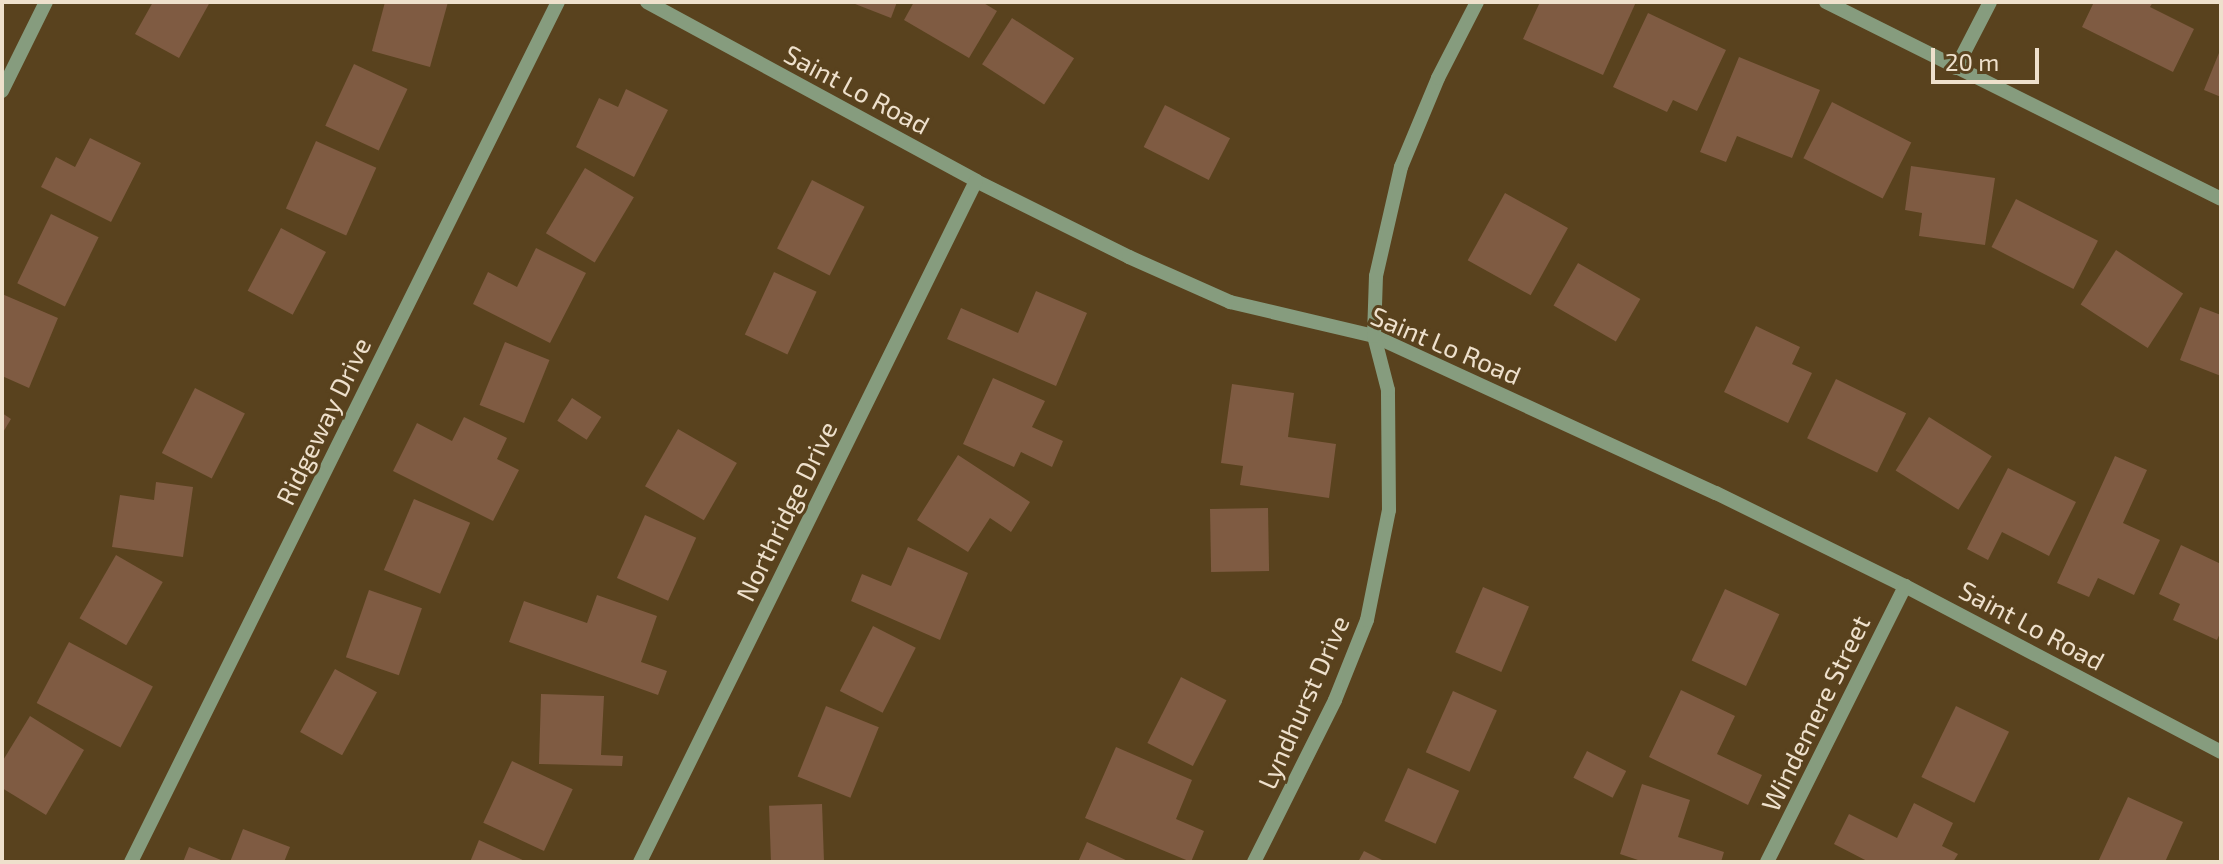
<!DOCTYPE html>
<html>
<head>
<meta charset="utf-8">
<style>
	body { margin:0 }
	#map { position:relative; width:2223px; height:864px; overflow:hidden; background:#59421e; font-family:"Exo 2",sans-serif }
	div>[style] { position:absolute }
	.building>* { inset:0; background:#7f5b42; transform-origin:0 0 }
	.minor>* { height:14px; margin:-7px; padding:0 7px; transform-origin:7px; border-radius:7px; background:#869c7e }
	span { translate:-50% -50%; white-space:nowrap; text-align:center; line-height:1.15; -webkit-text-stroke:6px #59421e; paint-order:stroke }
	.street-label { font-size:26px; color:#eee0cc }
	.frame { position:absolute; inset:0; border:4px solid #eee0cc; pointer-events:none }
	.scale { position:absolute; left:1931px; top:48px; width:108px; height:36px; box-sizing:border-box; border:4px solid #eee0cc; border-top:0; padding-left:10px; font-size:24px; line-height:28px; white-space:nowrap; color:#eee0cc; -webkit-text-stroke:6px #59421e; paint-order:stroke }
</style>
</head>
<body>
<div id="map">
	<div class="building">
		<div style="clip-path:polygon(153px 2px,210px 2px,179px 58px,135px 34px)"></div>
		<div style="clip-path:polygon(385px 2px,448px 2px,430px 67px,372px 51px)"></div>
		<div style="clip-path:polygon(850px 2px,897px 2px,891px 18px)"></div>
		<div style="clip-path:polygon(914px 2px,982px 2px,997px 11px,969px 58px,904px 20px)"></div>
		<div style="clip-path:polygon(1540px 2px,1636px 2px,1603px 75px,1523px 39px)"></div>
		<div style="clip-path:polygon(2094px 2px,2153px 2px,2150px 7px,2194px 29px,2173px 72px,2082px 27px)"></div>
		<div style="clip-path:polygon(1648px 13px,1726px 50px,1697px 111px,1673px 100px,1667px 112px,1613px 87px)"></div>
		<div style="left:1012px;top:18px;width:74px;height:55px;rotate:33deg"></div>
		<div style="clip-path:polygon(2221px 48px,2221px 97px,2204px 90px)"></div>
		<div style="clip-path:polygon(1739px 57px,1820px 90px,1792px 158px,1737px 136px,1726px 162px,1700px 152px)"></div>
		<div style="left:354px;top:64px;width:59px;height:68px;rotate:25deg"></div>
		<div style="clip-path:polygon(626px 89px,668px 110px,634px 177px,576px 147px,599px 98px,618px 107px)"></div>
		<div style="left:1832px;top:102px;width:89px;height:63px;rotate:27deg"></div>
		<div style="left:1165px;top:105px;width:73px;height:47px;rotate:27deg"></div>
		<div style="clip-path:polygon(90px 138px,141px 163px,111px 222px,41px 187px,56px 157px,75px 167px)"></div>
		<div style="left:316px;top:141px;width:66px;height:74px;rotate:24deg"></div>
		<div style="clip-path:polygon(1911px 166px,1995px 178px,1985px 245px,1919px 236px,1922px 213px,1905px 210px)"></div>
		<div style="left:585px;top:168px;width:57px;height:76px;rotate:31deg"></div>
		<div style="left:812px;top:180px;width:59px;height:77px;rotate:27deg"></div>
		<div style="left:1505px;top:193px;width:72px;height:77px;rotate:29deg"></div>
		<div style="left:2016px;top:199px;width:92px;height:54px;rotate:27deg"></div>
		<div style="left:51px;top:214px;width:53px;height:77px;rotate:26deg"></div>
		<div style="left:281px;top:228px;width:51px;height:71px;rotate:28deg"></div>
		<div style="clip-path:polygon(536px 248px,586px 273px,550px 343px,473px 304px,488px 272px,517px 287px)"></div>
		<div style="left:2116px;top:250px;width:80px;height:65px;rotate:33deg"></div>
		<div style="left:1578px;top:263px;width:72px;height:49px;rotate:30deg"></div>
		<div style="left:774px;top:272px;width:47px;height:69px;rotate:25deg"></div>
		<div style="clip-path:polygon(1036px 291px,1087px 313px,1056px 386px,947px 339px,961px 308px,1018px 333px)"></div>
		<div style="clip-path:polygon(2px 294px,58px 318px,29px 388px,2px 376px)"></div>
		<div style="clip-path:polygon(2200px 307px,2221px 315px,2221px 376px,2180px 360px)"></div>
		<div style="clip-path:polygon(1756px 326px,1800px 347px,1792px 364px,1812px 373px,1788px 423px,1724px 392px)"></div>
		<div style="left:505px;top:342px;width:48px;height:68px;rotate:22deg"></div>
		<div style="clip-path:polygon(993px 378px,1045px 401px,1032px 427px,1063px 441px,1052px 467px,1021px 452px,1014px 467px,963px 444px)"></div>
		<div style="left:1836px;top:379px;width:78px;height:66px;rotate:26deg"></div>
		<div style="clip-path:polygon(1232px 384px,1294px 393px,1288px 437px,1336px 444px,1329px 498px,1240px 485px,1243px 466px,1221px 463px)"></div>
		<div style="left:195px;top:388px;width:56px;height:73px;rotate:27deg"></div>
		<div style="left:572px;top:398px;width:35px;height:27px;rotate:33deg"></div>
		<div style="clip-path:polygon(2px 413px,11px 419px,2px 434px)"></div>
		<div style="clip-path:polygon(464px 417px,507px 438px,497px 459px,519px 470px,493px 521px,393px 471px,417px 423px,452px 441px)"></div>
		<div style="left:1929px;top:417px;width:74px;height:63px;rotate:32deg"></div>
		<div style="left:678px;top:429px;width:68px;height:66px;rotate:30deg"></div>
		<div style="clip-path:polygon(958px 455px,1030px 502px,1011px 532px,990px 518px,968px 552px,917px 520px)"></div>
		<div style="clip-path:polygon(2115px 456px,2147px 470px,2123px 523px,2160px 540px,2134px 595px,2098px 578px,2089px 597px,2057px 583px)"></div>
		<div style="clip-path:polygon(2008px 468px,2076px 502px,2049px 556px,2002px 532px,1988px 560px,1967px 549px)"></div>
		<div style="clip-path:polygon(156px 482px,193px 487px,183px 557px,112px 547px,120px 495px,154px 500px)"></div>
		<div style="left:414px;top:499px;width:61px;height:77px;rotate:23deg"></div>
		<div style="left:1268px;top:508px;width:63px;height:58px;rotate:89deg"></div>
		<div style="left:645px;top:515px;width:56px;height:69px;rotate:24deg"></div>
		<div style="clip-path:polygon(2181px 545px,2221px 564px,2221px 631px,2217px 640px,2173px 620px,2180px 604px,2159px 594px)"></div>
		<div style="clip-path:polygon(908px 547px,968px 573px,940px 640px,851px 601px,862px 574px,891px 586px)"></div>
		<div style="left:116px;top:555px;width:54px;height:73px;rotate:30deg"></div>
		<div style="left:1483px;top:587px;width:50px;height:71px;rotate:23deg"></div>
		<div style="left:1725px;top:589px;width:60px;height:79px;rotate:25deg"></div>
		<div style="left:369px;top:590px;width:56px;height:71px;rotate:19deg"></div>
		<div style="clip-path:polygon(597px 595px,657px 616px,641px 662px,667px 671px,658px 695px,509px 642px,524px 601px,587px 623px)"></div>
		<div style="left:873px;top:626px;width:48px;height:73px;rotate:27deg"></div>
		<div style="left:69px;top:642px;width:95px;height:69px;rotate:28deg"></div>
		<div style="left:335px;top:669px;width:48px;height:72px;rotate:29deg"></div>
		<div style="left:1181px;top:677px;width:51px;height:74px;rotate:27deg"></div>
		<div style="clip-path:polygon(1681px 690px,1735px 716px,1717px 754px,1762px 775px,1748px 805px,1649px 757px)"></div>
		<div style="left:1453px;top:691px;width:48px;height:67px;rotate:24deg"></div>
		<div style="clip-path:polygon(541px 694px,604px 696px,601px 755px,623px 756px,622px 766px,539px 764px)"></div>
		<div style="left:826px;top:706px;width:57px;height:76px;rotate:22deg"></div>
		<div style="left:1956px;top:706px;width:59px;height:79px;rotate:26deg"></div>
		<div style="clip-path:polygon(30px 716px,84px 750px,46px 815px,2px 788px,2px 762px)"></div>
		<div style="clip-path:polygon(1116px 747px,1192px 780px,1176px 819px,1204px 831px,1191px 862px,1085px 818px)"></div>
		<div style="left:1587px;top:751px;width:44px;height:30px;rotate:27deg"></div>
		<div style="left:512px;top:761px;width:67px;height:68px;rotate:25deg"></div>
		<div style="left:1408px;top:768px;width:56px;height:58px;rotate:24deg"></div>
		<div style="clip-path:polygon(1642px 784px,1690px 800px,1678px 837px,1724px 852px,1721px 862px,1644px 862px,1620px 854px)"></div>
		<div style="clip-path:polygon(2128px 797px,2183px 822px,2165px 862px,2098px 862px)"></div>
		<div style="clip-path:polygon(1914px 803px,1953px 823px,1942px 846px,1958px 854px,1953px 862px,1869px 862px,1834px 844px,1849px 814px,1897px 838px)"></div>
		<div style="left:822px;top:804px;width:58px;height:53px;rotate:88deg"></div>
		<div style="clip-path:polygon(243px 829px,290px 847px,284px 862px,230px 862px)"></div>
		<div style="clip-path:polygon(479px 840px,527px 862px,470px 862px)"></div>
		<div style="clip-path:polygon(1087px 842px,1130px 862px,1078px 862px)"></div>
		<div style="clip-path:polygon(189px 847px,226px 862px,183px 862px)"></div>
		<div style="clip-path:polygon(1364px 851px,1386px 862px,1358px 862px)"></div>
	</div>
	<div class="minor">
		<div style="left:647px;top:2px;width:375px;rotate:28.5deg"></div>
		<div style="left:976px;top:181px;width:171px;rotate:26.4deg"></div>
		<div style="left:1129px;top:257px;width:111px;rotate:24deg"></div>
		<div style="left:1230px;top:302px;width:148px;rotate:13.3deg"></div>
		<div style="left:1374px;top:336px;width:376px;rotate:24.7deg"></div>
		<div style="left:1716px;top:493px;width:211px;rotate:26.2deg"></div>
		<div style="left:1905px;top:586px;width:357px;rotate:27.7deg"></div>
		<div style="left:1826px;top:2px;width:441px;rotate:26.5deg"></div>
		<div style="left:1956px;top:68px;width:74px;rotate:-62.7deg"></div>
		<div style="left:2px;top:91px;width:99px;rotate:-63.7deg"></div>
		<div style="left:131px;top:862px;width:960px;rotate:-63.6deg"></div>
		<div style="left:640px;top:862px;width:759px;rotate:-63.74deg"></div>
		<div style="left:1254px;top:862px;width:181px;rotate:-63.4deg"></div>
		<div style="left:1335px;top:700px;width:86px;rotate:-68.2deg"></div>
		<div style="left:1367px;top:620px;width:112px;rotate:-78.7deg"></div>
		<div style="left:1389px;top:510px;width:120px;rotate:-90.5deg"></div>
		<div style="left:1388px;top:390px;width:56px;rotate:-104.5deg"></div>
		<div style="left:1374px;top:336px;width:60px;rotate:-88.1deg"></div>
		<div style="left:1376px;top:276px;width:112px;rotate:-77.1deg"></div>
		<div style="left:1401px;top:167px;width:96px;rotate:-67.4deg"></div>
		<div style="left:1438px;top:78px;width:85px;rotate:-62.8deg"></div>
		<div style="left:1767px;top:862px;width:309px;rotate:-63.4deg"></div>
	</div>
	<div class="street-label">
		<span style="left:857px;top:89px;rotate:28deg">Saint Lo Road</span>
		<span style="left:1446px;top:345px;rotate:23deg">Saint Lo Road</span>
		<span style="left:323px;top:421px;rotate:-64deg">Ridgeway Drive</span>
		<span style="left:786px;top:511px;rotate:-64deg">Northridge Drive</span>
		<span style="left:2032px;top:625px;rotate:28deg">Saint Lo Road</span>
		<span style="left:1303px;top:702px;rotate:-66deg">Lyndhurst Drive</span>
		<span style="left:1815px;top:713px;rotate:-64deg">Windemere Street</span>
	</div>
	<div class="frame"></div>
	<div class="scale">20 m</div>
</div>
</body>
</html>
